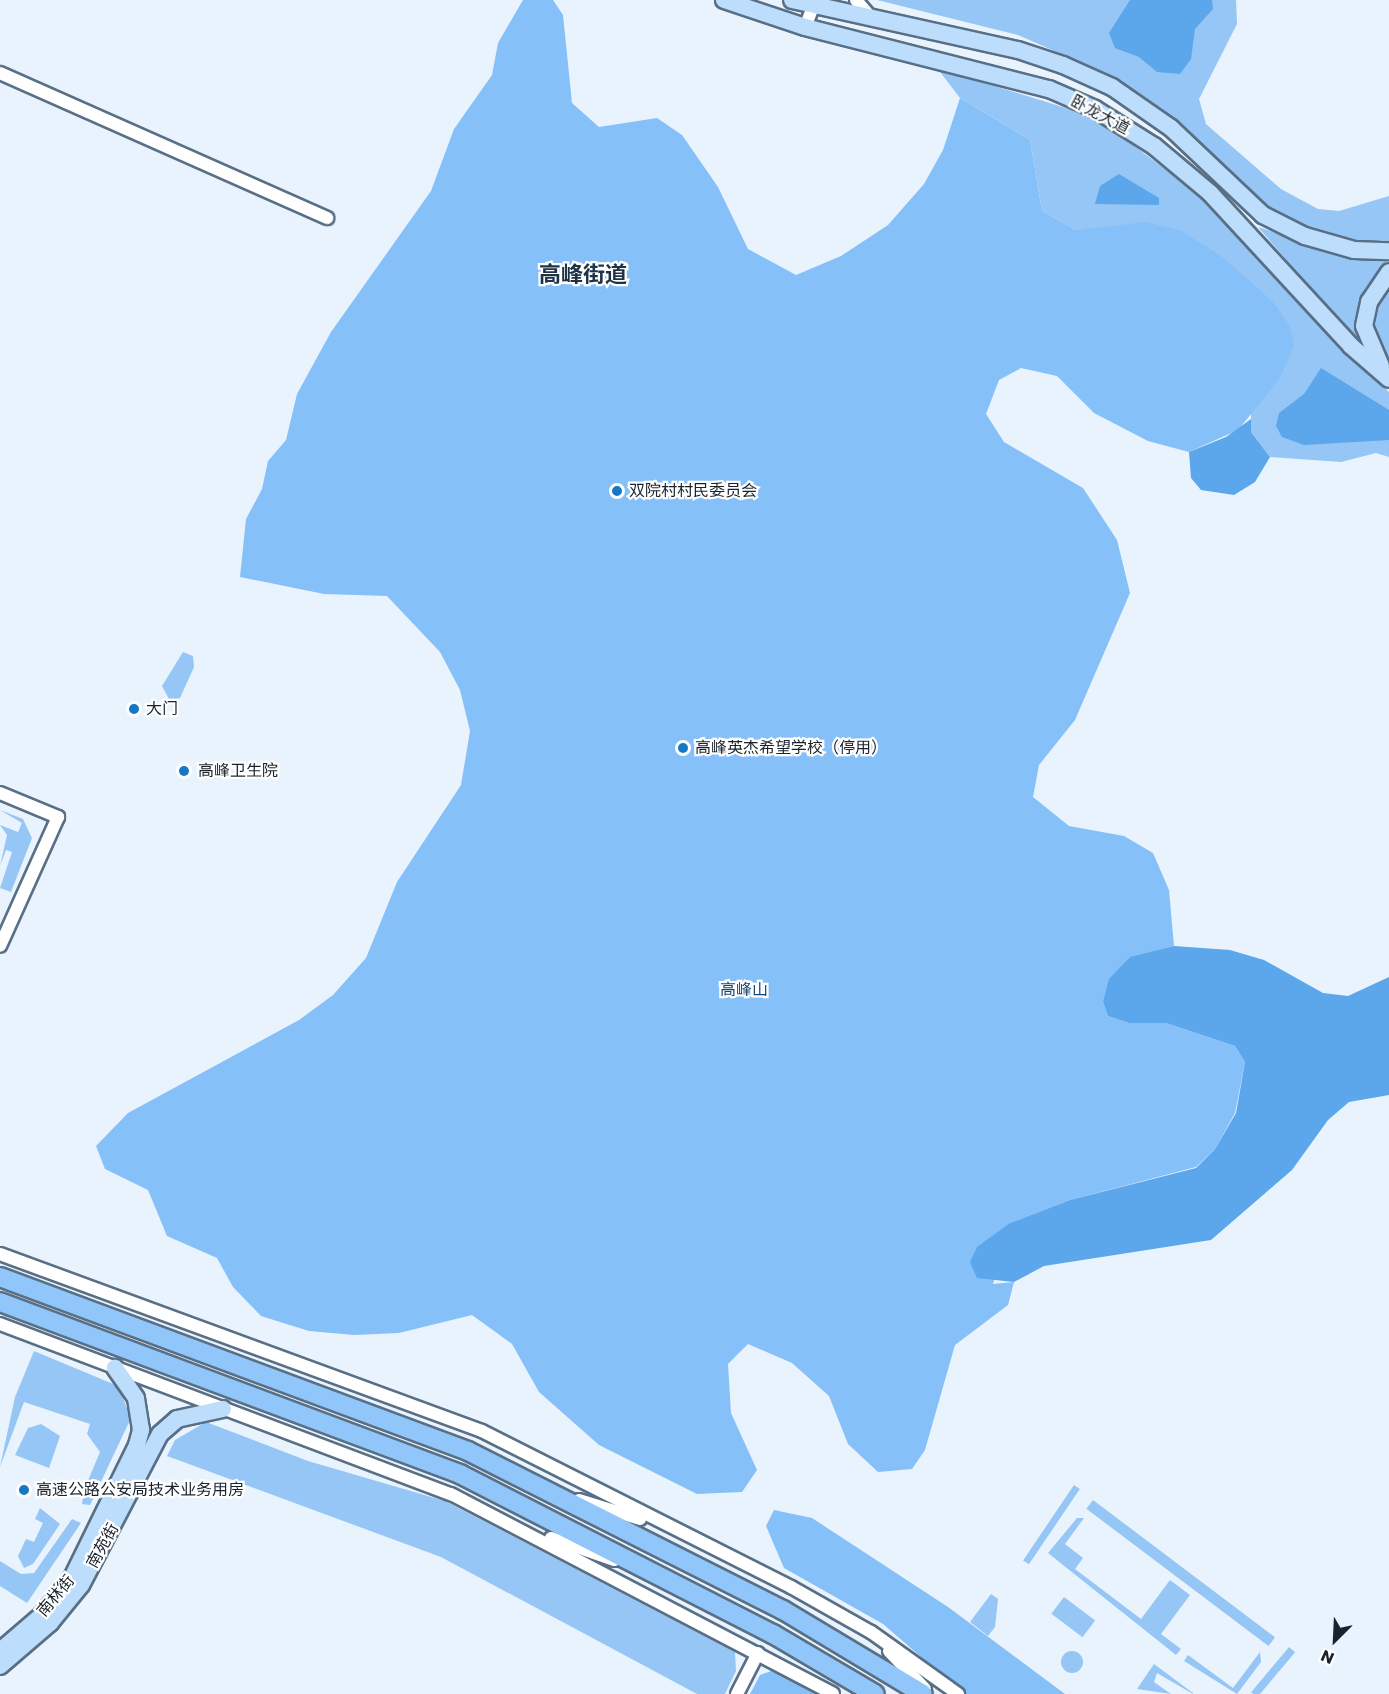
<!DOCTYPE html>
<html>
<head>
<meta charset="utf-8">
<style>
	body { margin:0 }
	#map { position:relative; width:1389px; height:1694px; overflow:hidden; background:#e9f3fe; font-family:Poppins,"Noto Sans SC",sans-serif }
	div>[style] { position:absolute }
	.green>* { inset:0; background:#96c6f5; transform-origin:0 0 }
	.round { border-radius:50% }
	.forest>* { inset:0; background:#86c0f8 }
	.water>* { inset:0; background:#5ca6eb }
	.roads { filter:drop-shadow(2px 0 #586f85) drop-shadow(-2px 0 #586f85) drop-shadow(0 2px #586f85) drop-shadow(0 -2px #586f85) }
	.minor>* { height:12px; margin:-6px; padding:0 6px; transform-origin:6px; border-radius:6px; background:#fff }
	.major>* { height:16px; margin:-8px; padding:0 8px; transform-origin:8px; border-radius:8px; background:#bcddfc }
	.highway>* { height:18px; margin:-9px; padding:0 9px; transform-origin:9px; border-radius:9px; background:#90c6fa }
	.dots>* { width:16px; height:16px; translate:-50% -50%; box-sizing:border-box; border:3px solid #fff; border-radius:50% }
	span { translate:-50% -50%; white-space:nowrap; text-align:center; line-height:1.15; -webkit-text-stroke:4.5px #fff; paint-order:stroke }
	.street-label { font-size:16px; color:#1a232d }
	.poi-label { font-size:16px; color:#1a232d }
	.left { translate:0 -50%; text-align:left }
	.park-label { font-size:16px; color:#124774 }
	.district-label { font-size:22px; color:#1e3347; font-weight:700 }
	.north { position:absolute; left:1305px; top:1610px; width:60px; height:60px; -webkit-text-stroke:4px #fff; paint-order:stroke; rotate:204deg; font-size:16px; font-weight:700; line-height:24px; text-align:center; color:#1a232d }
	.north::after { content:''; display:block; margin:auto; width:21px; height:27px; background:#1a232d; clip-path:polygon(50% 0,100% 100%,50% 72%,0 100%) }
</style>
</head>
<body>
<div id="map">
	<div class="green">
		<div style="clip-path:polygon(877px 0,1236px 0,1237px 24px,1199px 99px,1206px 124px,1281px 189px,1318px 209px,1339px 211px,1389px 196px,1389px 243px,1349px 240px,1306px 229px,1277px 213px,1251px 195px,1188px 130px,1111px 76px,1018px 35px)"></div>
		<div style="clip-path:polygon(937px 68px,1098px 118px,1204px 199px,1389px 392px,1389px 457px,1376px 453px,1341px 462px,1270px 457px,1251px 432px,1251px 409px,1279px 380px,1102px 229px,1076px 230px,1042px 211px,1030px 140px,960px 98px)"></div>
		<div style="clip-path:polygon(1258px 227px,1353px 258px,1389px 257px,1362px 295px,1356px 327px,1364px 350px)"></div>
		<div style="clip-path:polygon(1389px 286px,1389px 360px,1377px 340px,1373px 317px)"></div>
		<div style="clip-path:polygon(183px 652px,193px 656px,194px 667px,180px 698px,170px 701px,162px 686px)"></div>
		<div style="clip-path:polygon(0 810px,23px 819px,32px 838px,11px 892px,0 888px,12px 852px,6px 850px,0 866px,7px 835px,0 825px,18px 832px,22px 823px)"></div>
		<div style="clip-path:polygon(34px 1351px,118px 1386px,131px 1418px,90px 1505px,82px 1504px,84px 1490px,100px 1452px,87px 1434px,90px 1424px,24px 1402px,0 1467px,15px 1397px)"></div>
		<div style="clip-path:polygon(206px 1422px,308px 1461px,445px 1501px,735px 1652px,736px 1671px,725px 1694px,697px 1694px,441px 1557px,167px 1456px,175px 1440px)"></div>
		<div style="clip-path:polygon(41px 1424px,60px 1436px,49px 1468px,15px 1455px,28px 1428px)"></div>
		<div style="left:1074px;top:1485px;width:7px;height:91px;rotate:34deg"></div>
		<div style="left:1093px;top:1500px;width:228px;height:11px;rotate:37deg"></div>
		<div style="clip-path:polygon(40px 1508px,60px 1524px,33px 1564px,24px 1568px,18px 1556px,26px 1539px,34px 1542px,43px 1523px,35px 1519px)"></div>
		<div style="clip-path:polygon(1077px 1518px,1084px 1518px,1065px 1544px,1083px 1558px,1075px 1569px,1141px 1619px,1170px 1580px,1190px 1595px,1161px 1634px,1181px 1649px,1176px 1655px,1048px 1553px)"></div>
		<div style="clip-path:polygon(72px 1519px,81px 1523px,27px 1603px,0 1586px,0 1561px,21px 1574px,34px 1573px)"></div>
		<div style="clip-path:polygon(991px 1594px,998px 1599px,995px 1627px,988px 1636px,970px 1622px)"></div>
		<div style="left:1064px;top:1597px;width:39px;height:21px;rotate:37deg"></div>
		<div style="left:1289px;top:1647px;width:8px;height:59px;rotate:40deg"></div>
		<div class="round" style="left:1061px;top:1651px;width:22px;height:22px"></div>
		<div style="clip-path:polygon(1260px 1652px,1261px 1662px,1237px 1694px,1184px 1661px,1188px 1655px,1233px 1688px)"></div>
		<div style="clip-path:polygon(1154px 1664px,1193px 1693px,1193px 1694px,1157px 1673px,1154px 1682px,1171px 1694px,1137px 1689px)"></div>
	</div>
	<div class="forest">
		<div style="clip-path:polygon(523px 0,553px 0,563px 15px,572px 103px,599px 127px,657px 118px,682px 135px,718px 187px,748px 249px,796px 275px,841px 256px,888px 225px,924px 184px,943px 150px,960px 98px,1030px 140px,1042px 211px,1076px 230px,1146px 222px,1182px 231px,1225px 259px,1273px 302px,1290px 326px,1294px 345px,1279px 380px,1238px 430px,1189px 452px,1148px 441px,1094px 413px,1057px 376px,1021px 368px,999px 380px,986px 414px,1004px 442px,1083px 488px,1117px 540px,1130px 593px,1075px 720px,1039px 765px,1033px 797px,1069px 826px,1124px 836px,1153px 853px,1169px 890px,1174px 946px,1129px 958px,1103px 1002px,1108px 1016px,1129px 1023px,1166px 1023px,1235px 1046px,1245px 1062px,1235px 1113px,1215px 1149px,1196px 1167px,1070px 1200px,1010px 1223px,993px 1284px,1014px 1282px,1008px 1305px,955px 1345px,925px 1450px,912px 1469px,878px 1472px,848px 1444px,829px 1396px,792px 1363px,748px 1344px,728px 1364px,731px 1413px,757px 1470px,742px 1492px,697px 1494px,599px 1445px,539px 1392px,512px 1344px,472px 1315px,399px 1333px,354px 1335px,309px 1331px,261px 1316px,233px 1287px,217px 1258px,167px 1236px,148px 1190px,105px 1169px,96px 1146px,128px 1113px,299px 1020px,333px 995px,366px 958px,397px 882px,461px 785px,470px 731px,460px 690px,440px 652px,387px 596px,324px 594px,240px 577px,246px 519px,262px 489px,268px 461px,286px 440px,297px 394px,331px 332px,431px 191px,454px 129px,492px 75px,498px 43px)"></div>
		<div style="clip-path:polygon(774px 1510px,812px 1518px,948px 1607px,1065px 1694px,964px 1694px,883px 1624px,784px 1568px,766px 1526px)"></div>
		<div style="clip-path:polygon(774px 1670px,816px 1694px,750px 1694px,760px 1675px)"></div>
	</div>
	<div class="water">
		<div style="clip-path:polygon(1130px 0,1212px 0,1213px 9px,1195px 29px,1191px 59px,1180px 74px,1157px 72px,1139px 57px,1115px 48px,1109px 33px)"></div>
		<div style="clip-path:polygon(1119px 174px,1159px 198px,1159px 205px,1095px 204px,1100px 186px)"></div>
		<div style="clip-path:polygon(1321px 368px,1389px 410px,1389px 440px,1304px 445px,1282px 437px,1276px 426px,1279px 413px,1304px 394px)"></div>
		<div style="clip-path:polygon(1251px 419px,1251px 432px,1270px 457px,1255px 482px,1234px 495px,1201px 490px,1191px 478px,1189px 452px,1226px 437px)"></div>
		<div style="clip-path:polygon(1174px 946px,1230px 950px,1264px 960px,1323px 993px,1348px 996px,1389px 977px,1389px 1095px,1349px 1102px,1328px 1120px,1292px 1170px,1211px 1240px,1044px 1266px,1014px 1282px,977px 1278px,970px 1262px,977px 1247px,1010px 1223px,1070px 1200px,1196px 1168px,1215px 1149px,1236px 1113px,1245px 1062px,1235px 1046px,1166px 1023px,1129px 1023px,1108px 1016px,1103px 1002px,1109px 979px,1130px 957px)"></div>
	</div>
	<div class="roads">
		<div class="minor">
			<div style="left:856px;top:0;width:21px;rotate:49deg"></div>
			<div style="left:805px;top:27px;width:29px;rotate:-68deg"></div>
			<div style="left:0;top:73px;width:358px;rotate:23.9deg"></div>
			<div style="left:0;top:793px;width:63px;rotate:22.5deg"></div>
			<div style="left:58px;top:817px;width:141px;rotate:114.2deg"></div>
			<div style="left:0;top:1254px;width:513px;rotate:20.16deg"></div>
			<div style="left:482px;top:1431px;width:346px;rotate:26.8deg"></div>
			<div style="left:791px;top:1587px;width:92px;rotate:29.4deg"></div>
			<div style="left:871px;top:1632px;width:107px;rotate:35.5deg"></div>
			<div style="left:0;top:1324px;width:482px;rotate:20.7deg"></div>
			<div style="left:451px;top:1494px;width:431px;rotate:27.6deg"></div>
			<div style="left:579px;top:1500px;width:64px;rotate:17.3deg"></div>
			<div style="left:551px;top:1538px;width:67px;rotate:19.2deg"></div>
			<div style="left:889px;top:1651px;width:52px;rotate:46.5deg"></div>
			<div style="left:737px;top:1694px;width:46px;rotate:-62.9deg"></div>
		</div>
		<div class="major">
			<div style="left:724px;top:0;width:85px;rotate:18.4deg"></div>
			<div style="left:805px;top:27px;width:252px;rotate:14.3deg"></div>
			<div style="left:1049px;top:89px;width:50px;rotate:23.5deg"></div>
			<div style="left:1095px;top:109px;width:70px;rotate:32.1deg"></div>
			<div style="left:1154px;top:146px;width:73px;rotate:40deg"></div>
			<div style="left:1210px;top:193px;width:208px;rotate:47.3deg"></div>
			<div style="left:1351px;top:346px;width:50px;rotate:41deg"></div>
			<div style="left:792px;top:0;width:231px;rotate:12.5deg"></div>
			<div style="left:1018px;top:50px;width:47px;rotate:18.4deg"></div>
			<div style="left:1063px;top:65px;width:54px;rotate:24.2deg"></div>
			<div style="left:1112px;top:87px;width:72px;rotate:34.8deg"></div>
			<div style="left:1171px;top:128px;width:127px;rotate:43.4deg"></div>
			<div style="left:1263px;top:215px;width:47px;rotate:26.6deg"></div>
			<div style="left:1305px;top:236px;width:51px;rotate:15.9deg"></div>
			<div style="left:1354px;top:250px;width:35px;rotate:2deg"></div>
			<div style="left:1381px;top:366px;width:43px;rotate:-113deg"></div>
			<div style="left:1364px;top:326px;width:25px;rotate:-78deg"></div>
			<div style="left:1369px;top:302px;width:36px;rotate:-56deg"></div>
			<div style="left:0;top:1651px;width:54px;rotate:-40.5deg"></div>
			<div style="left:41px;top:1616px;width:47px;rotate:-50.2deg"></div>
			<div style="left:71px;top:1580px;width:150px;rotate:-63.9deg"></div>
			<div style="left:137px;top:1445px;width:16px;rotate:-75deg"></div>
			<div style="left:141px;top:1430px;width:32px;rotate:-99deg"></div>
			<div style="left:136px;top:1398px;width:37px;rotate:-125deg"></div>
			<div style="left:0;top:1666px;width:66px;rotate:-40.7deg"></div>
			<div style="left:50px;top:1623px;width:49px;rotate:-50.8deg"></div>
			<div style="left:81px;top:1585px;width:170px;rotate:-62.4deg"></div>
			<div style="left:160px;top:1434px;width:23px;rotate:-41deg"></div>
			<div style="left:177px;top:1419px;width:47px;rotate:-12.3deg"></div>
		</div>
		<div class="highway">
			<div style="left:0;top:1277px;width:499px;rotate:20.4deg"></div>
			<div style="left:468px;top:1451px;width:353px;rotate:26.8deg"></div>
			<div style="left:783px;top:1610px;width:163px;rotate:31deg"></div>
			<div style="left:0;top:1302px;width:491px;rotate:20.5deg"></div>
			<div style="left:460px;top:1474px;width:352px;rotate:27.1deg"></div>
			<div style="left:773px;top:1634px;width:118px;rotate:30.5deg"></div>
		</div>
	</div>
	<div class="dots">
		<div style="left:617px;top:491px;background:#1578c4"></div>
		<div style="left:134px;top:709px;background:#1578c4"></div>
		<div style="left:683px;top:748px;background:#1578c4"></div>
		<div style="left:184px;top:771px;background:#1578c4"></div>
		<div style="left:24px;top:1490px;background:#1578c4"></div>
	</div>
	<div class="street-label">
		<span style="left:1100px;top:115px;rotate:28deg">卧龙大道</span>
		<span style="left:103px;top:1546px;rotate:-61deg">南苑街</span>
		<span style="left:56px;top:1596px;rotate:-50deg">南林街</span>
	</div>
	<div class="poi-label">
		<span class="left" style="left:629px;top:491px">双院村村民委员会</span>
		<span class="left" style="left:146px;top:709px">大门</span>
		<span class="left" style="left:695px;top:748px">高峰英杰希望学校（停用）</span>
		<span class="left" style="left:198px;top:771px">高峰卫生院</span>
		<span class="left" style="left:36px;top:1490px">高速公路公安局技术业务用房</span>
	</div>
	<div class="park-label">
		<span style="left:744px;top:990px">高峰山</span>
	</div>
	<div class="district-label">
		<span style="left:583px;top:275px">高峰街道</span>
	</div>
	<div class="north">N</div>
</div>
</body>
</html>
